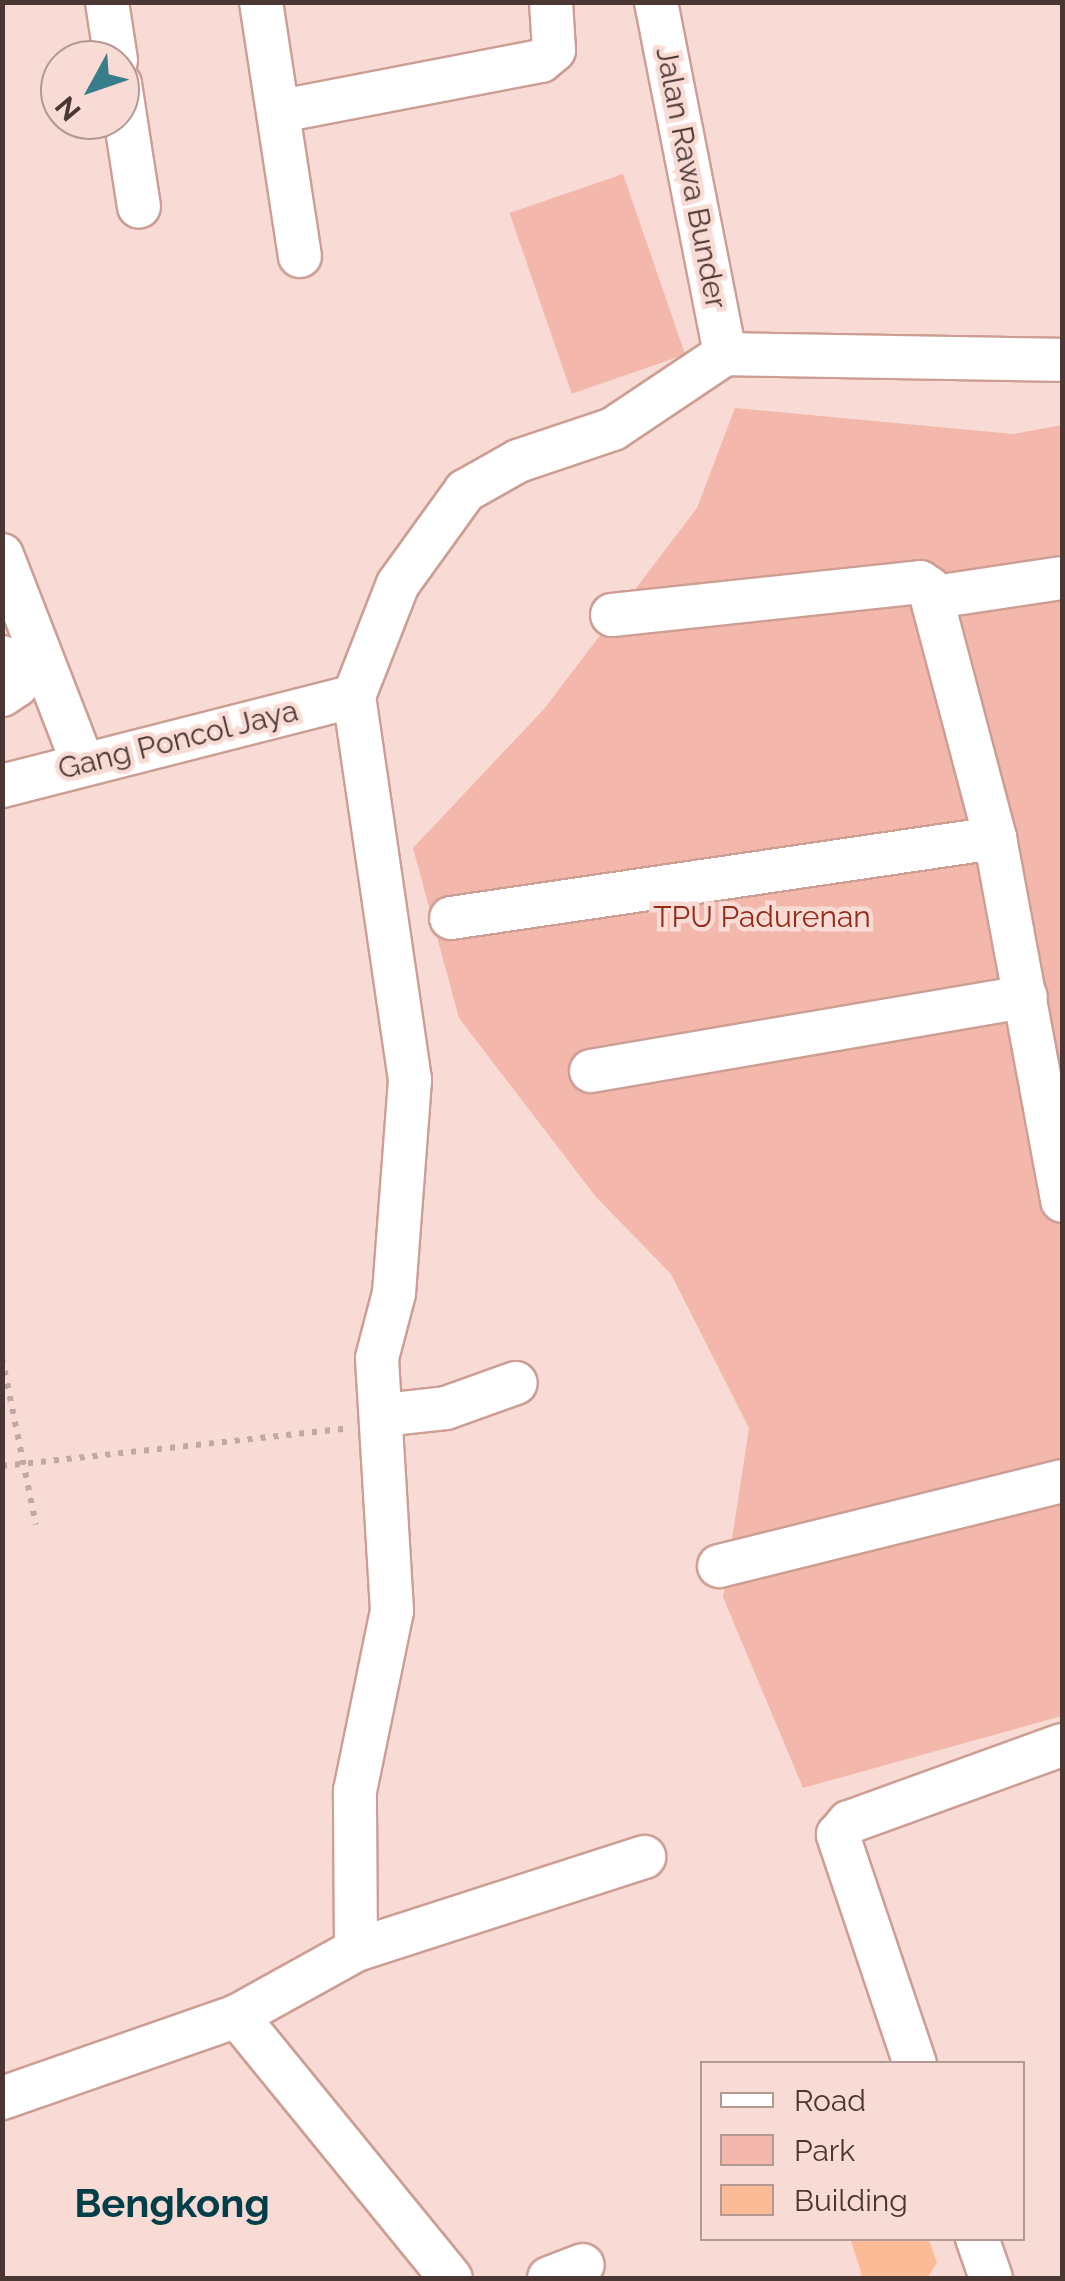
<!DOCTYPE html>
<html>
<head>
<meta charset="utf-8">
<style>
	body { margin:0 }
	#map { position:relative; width:1065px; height:2281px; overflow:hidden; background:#f9dbd5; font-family:Raleway,sans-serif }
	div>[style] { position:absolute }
	.green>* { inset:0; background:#f3b7ab; transform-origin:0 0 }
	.building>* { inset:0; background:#fabb96 }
	.path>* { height:6px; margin-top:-3px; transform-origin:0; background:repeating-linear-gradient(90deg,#c2a7a2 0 5px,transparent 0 13px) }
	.roads { filter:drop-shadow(2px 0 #cc9e94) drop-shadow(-2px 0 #cc9e94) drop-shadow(0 2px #cc9e94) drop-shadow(0 -2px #cc9e94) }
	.minor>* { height:42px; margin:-21px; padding:0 21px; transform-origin:21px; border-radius:21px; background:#fff }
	span { translate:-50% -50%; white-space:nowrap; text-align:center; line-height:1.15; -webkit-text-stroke:9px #f9dbd5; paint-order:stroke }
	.street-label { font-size:30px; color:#4a3632 }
	.park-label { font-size:30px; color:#932c1b }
	.district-label { font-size:40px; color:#003f49; font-weight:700 }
	.frame { position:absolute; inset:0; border:5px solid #4a3632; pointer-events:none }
	.legend { position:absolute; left:700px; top:2061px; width:325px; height:180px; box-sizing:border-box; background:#f9dbd5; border:2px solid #b39994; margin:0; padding:12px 18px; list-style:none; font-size:30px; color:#4a3632 }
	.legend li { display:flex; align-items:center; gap:20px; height:50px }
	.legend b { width:50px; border:2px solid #b39994 }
	.north { position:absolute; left:40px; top:40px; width:100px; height:100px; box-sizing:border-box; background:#f9dbd5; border:2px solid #b39994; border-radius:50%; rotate:230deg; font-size:28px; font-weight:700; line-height:40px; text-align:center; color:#4a3632 }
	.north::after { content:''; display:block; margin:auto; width:35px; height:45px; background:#387d8a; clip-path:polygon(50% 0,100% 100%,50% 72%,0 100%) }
</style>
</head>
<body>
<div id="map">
	<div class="green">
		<div style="left:623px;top:174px;width:191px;height:120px;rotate:71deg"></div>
		<div style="clip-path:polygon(735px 408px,1013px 434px,1062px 425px,1062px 1716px,803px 1788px,723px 1597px,749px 1428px,671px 1274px,596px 1197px,459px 1018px,413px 848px,544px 709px,697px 508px)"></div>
	</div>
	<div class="building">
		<div style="clip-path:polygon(850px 2238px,928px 2238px,937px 2263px,927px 2278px,863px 2278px)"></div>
	</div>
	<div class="path">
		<div style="left:2px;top:1358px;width:170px;rotate:78.5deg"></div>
		<div style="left:2px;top:1466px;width:344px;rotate:-6.2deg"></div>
	</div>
	<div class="roads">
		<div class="minor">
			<div style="left:107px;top:2px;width:59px;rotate:81.2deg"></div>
			<div style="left:261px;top:2px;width:257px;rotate:81.3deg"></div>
			<div style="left:656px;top:2px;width:359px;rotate:78.9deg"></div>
			<div style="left:120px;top:84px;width:124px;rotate:81.2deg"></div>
			<div style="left:281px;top:111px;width:265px;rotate:-10.9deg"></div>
			<div style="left:541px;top:61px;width:17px;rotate:-40deg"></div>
			<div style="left:554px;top:50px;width:48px;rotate:-93.6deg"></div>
			<div style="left:2px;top:555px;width:224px;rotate:68.8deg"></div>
			<div style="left:935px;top:597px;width:128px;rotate:-8.5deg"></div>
			<div style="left:612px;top:615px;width:310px;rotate:-6.1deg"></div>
			<div style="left:920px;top:582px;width:11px;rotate:34deg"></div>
			<div style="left:929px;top:588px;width:259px;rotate:75.2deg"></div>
			<div style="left:995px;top:838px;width:369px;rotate:79.5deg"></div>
			<div style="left:2px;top:657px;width:32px;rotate:62deg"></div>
			<div style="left:17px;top:685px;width:18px;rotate:146deg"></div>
			<div style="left:2px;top:786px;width:363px;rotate:-14.3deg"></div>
			<div style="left:451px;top:918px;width:550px;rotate:-8.37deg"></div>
			<div style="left:591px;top:1071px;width:441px;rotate:-9.7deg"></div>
			<div style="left:383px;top:1415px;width:63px;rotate:-6.3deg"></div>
			<div style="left:446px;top:1408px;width:74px;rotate:-19.7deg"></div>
			<div style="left:719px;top:1566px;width:353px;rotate:-13.9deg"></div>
			<div style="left:356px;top:1950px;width:303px;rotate:-17.9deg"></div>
			<div style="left:237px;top:2016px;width:338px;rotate:50.8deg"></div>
			<div style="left:915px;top:2064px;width:242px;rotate:-108.6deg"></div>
			<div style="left:838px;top:1835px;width:17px;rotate:-50deg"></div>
			<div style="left:849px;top:1822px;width:226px;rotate:-19.9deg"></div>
			<div style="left:2px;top:2098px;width:249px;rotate:-19.2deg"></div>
			<div style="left:237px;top:2016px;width:136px;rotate:-29deg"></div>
			<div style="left:356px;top:1950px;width:159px;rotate:-90.4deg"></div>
			<div style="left:355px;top:1791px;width:184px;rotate:-78.4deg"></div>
			<div style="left:392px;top:1611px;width:253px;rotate:-93.4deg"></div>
			<div style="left:377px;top:1358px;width:67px;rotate:-75.3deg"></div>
			<div style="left:394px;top:1293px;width:214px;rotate:-85.7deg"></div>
			<div style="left:410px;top:1080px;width:388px;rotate:-98.3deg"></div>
			<div style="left:354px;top:696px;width:120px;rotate:-68.6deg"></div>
			<div style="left:398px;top:584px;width:115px;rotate:-54.2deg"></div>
			<div style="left:465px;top:491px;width:61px;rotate:-29.5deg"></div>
			<div style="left:518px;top:461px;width:100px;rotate:-18.6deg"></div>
			<div style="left:613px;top:429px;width:135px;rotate:-33.8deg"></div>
			<div style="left:725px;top:354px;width:337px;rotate:1deg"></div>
			<div style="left:977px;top:2238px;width:42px;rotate:70.7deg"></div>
			<div style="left:549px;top:2278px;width:36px;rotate:-21deg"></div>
		</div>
	</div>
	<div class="street-label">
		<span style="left:691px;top:178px;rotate:79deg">Jalan Rawa Bunder</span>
		<span style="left:178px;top:740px;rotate:-14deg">Gang Poncol Jaya</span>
	</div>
	<div class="park-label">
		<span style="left:762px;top:917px">TPU Padurenan</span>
	</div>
	<div class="district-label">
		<span style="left:172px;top:2203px">Bengkong</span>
	</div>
	<div class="frame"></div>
	<ul class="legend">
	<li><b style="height:12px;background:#fff"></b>Road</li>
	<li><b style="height:28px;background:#f3b7ab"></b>Park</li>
	<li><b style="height:28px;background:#fabb96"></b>Building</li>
	</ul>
	<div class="north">N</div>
</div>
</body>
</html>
